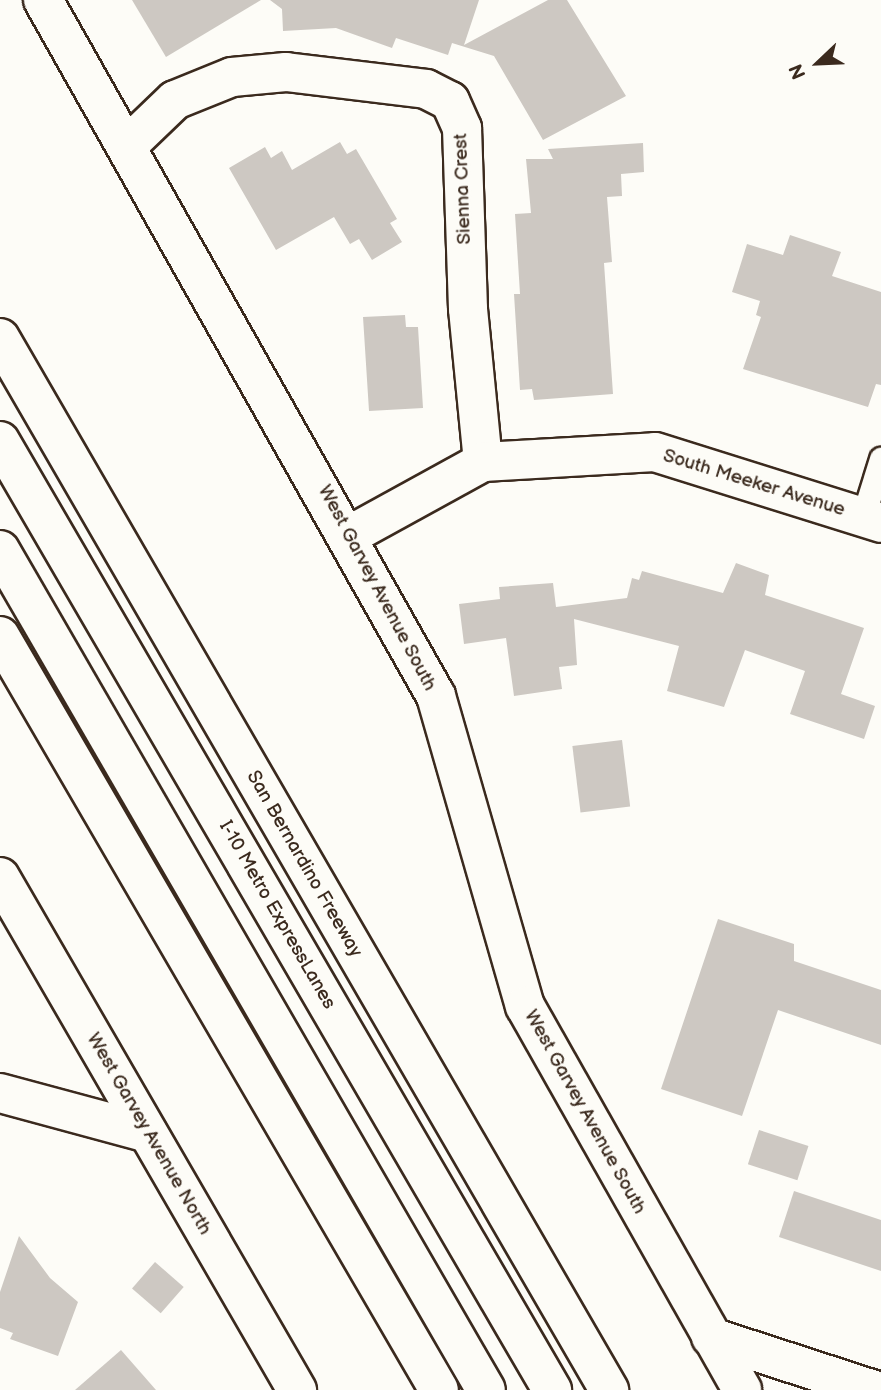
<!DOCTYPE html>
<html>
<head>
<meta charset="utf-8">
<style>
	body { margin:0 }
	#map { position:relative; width:881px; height:1390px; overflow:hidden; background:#fdfcf7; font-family:"Balsamiq Sans",sans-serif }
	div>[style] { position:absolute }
	.building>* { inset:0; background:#cdc8c2; transform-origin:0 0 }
	.roads { filter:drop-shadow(2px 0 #3b2a1e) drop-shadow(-2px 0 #3b2a1e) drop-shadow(0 2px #3b2a1e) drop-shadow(0 -2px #3b2a1e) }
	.service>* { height:23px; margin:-11.5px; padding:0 11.5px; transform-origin:11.5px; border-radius:11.5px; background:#fdfcf7 }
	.minor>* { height:38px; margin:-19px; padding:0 19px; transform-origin:19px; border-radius:19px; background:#fdfcf7 }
	.tertiary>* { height:38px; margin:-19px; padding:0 19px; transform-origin:19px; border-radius:19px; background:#fdfcf7 }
	.motorway>* { height:38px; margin:-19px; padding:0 19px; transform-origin:19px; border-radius:19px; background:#fdfcf7 }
	span { translate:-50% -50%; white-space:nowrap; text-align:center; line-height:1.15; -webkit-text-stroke:5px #fdfcf7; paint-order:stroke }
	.street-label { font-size:19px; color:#3b2a1e }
	.north { position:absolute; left:783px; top:28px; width:70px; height:70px; -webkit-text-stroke:5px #fdfcf7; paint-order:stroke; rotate:247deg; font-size:19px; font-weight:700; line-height:28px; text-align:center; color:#3b2a1e }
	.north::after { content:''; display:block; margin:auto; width:24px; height:32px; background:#3b2a1e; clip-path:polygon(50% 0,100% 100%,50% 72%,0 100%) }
</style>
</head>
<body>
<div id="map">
	<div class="building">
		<div style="clip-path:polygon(132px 0,261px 0,166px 57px)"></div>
		<div style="clip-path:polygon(270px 0,479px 0,464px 45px,548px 0,567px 0,626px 96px,543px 140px,494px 56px,452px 43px,448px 55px,396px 38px,392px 48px,336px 28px,283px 31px,282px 9px)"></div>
		<div style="clip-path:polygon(340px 142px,347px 154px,356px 149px,397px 219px,390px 223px,402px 242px,372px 260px,359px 239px,350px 244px,334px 217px,276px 250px,229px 168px,265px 147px,271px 158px,282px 151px,292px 170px)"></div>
		<div style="clip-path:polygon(643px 143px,644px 172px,621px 174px,622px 196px,607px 197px,612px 262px,604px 263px,613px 394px,534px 400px,532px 389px,520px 390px,514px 294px,520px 294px,515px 214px,531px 213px,526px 159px,553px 159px,548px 149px)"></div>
		<div style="clip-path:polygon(790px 235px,841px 252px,832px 276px,881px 292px,881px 385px,876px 384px,868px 407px,743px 369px,761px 317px,756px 315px,760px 301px,732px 292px,747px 244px,783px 255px)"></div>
		<div style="clip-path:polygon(405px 315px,406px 327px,418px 327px,423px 408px,369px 411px,363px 317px)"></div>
		<div style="clip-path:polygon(736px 563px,769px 575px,765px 595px,864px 628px,841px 694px,875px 706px,864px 739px,790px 714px,805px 671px,745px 650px,724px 707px,667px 691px,679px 646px,574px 619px,577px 665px,559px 667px,562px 689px,514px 696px,506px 638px,464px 644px,459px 604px,500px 599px,499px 587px,553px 583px,556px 607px,627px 598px,632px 578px,639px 580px,642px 571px,723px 593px)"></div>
		<div style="left:622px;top:740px;width:67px;height:50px;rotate:83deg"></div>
		<div style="clip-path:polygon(718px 919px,794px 944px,794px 961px,881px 990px,881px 1045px,778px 1010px,742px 1116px,661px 1089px)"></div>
		<div style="left:759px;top:1130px;width:52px;height:36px;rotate:18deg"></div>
		<div style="clip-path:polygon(794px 1191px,881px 1220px,881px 1271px,779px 1237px)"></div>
		<div style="clip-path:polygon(19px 1236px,50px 1278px,78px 1302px,58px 1356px,10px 1339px,13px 1333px,0 1328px,0 1292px)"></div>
		<div style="left:155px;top:1262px;width:38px;height:35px;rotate:41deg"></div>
		<div style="clip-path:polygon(121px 1350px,156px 1390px,75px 1390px)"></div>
	</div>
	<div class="roads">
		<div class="service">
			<div style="left:863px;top:517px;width:61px;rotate:-72.8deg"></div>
		</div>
		<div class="minor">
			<div style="left:127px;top:146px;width:66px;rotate:-43.8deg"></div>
			<div style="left:175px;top:100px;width:61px;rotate:-22deg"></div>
			<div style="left:232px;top:77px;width:54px;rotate:-5.3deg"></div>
			<div style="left:286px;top:72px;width:141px;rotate:6.9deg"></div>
			<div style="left:426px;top:89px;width:27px;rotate:27deg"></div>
			<div style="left:450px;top:101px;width:30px;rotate:66deg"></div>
			<div style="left:462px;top:128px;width:181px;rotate:88.1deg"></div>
			<div style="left:468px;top:309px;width:154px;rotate:84.4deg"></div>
			<div style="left:350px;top:535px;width:152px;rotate:-28.8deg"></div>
			<div style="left:483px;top:462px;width:172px;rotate:-3.3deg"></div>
			<div style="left:655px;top:452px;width:237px;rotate:17.4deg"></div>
			<div style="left:0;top:1093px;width:153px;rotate:15.1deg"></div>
			<div style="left:711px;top:1337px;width:171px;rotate:18deg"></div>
		</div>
		<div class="tertiary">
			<div style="left:43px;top:0;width:799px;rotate:60.55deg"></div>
			<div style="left:436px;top:696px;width:323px;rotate:74deg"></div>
			<div style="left:525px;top:1006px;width:441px;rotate:60.5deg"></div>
			<div style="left:0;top:877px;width:593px;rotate:59.93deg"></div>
		</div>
		<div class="motorway">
			<div style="left:0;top:338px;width:1216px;rotate:59.93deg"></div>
			<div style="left:0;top:441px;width:1098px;rotate:59.81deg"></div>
			<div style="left:0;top:550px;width:970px;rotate:59.95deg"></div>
			<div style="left:0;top:636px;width:872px;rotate:59.79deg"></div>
		</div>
	</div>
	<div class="street-label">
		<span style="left:463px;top:189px;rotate:-92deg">Sienna Crest</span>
		<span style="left:754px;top:483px;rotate:17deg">South Meeker Avenue</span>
		<span style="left:377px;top:588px;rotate:62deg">West Garvey Avenue South</span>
		<span style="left:304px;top:864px;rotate:60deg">San Bernardino Freeway</span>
		<span style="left:277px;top:915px;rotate:60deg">I-10 Metro ExpressLanes</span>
		<span style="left:585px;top:1112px;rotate:61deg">West Garvey Avenue South</span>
		<span style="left:149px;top:1134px;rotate:60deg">West Garvey Avenue North</span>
	</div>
	<div class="north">N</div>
</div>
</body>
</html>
